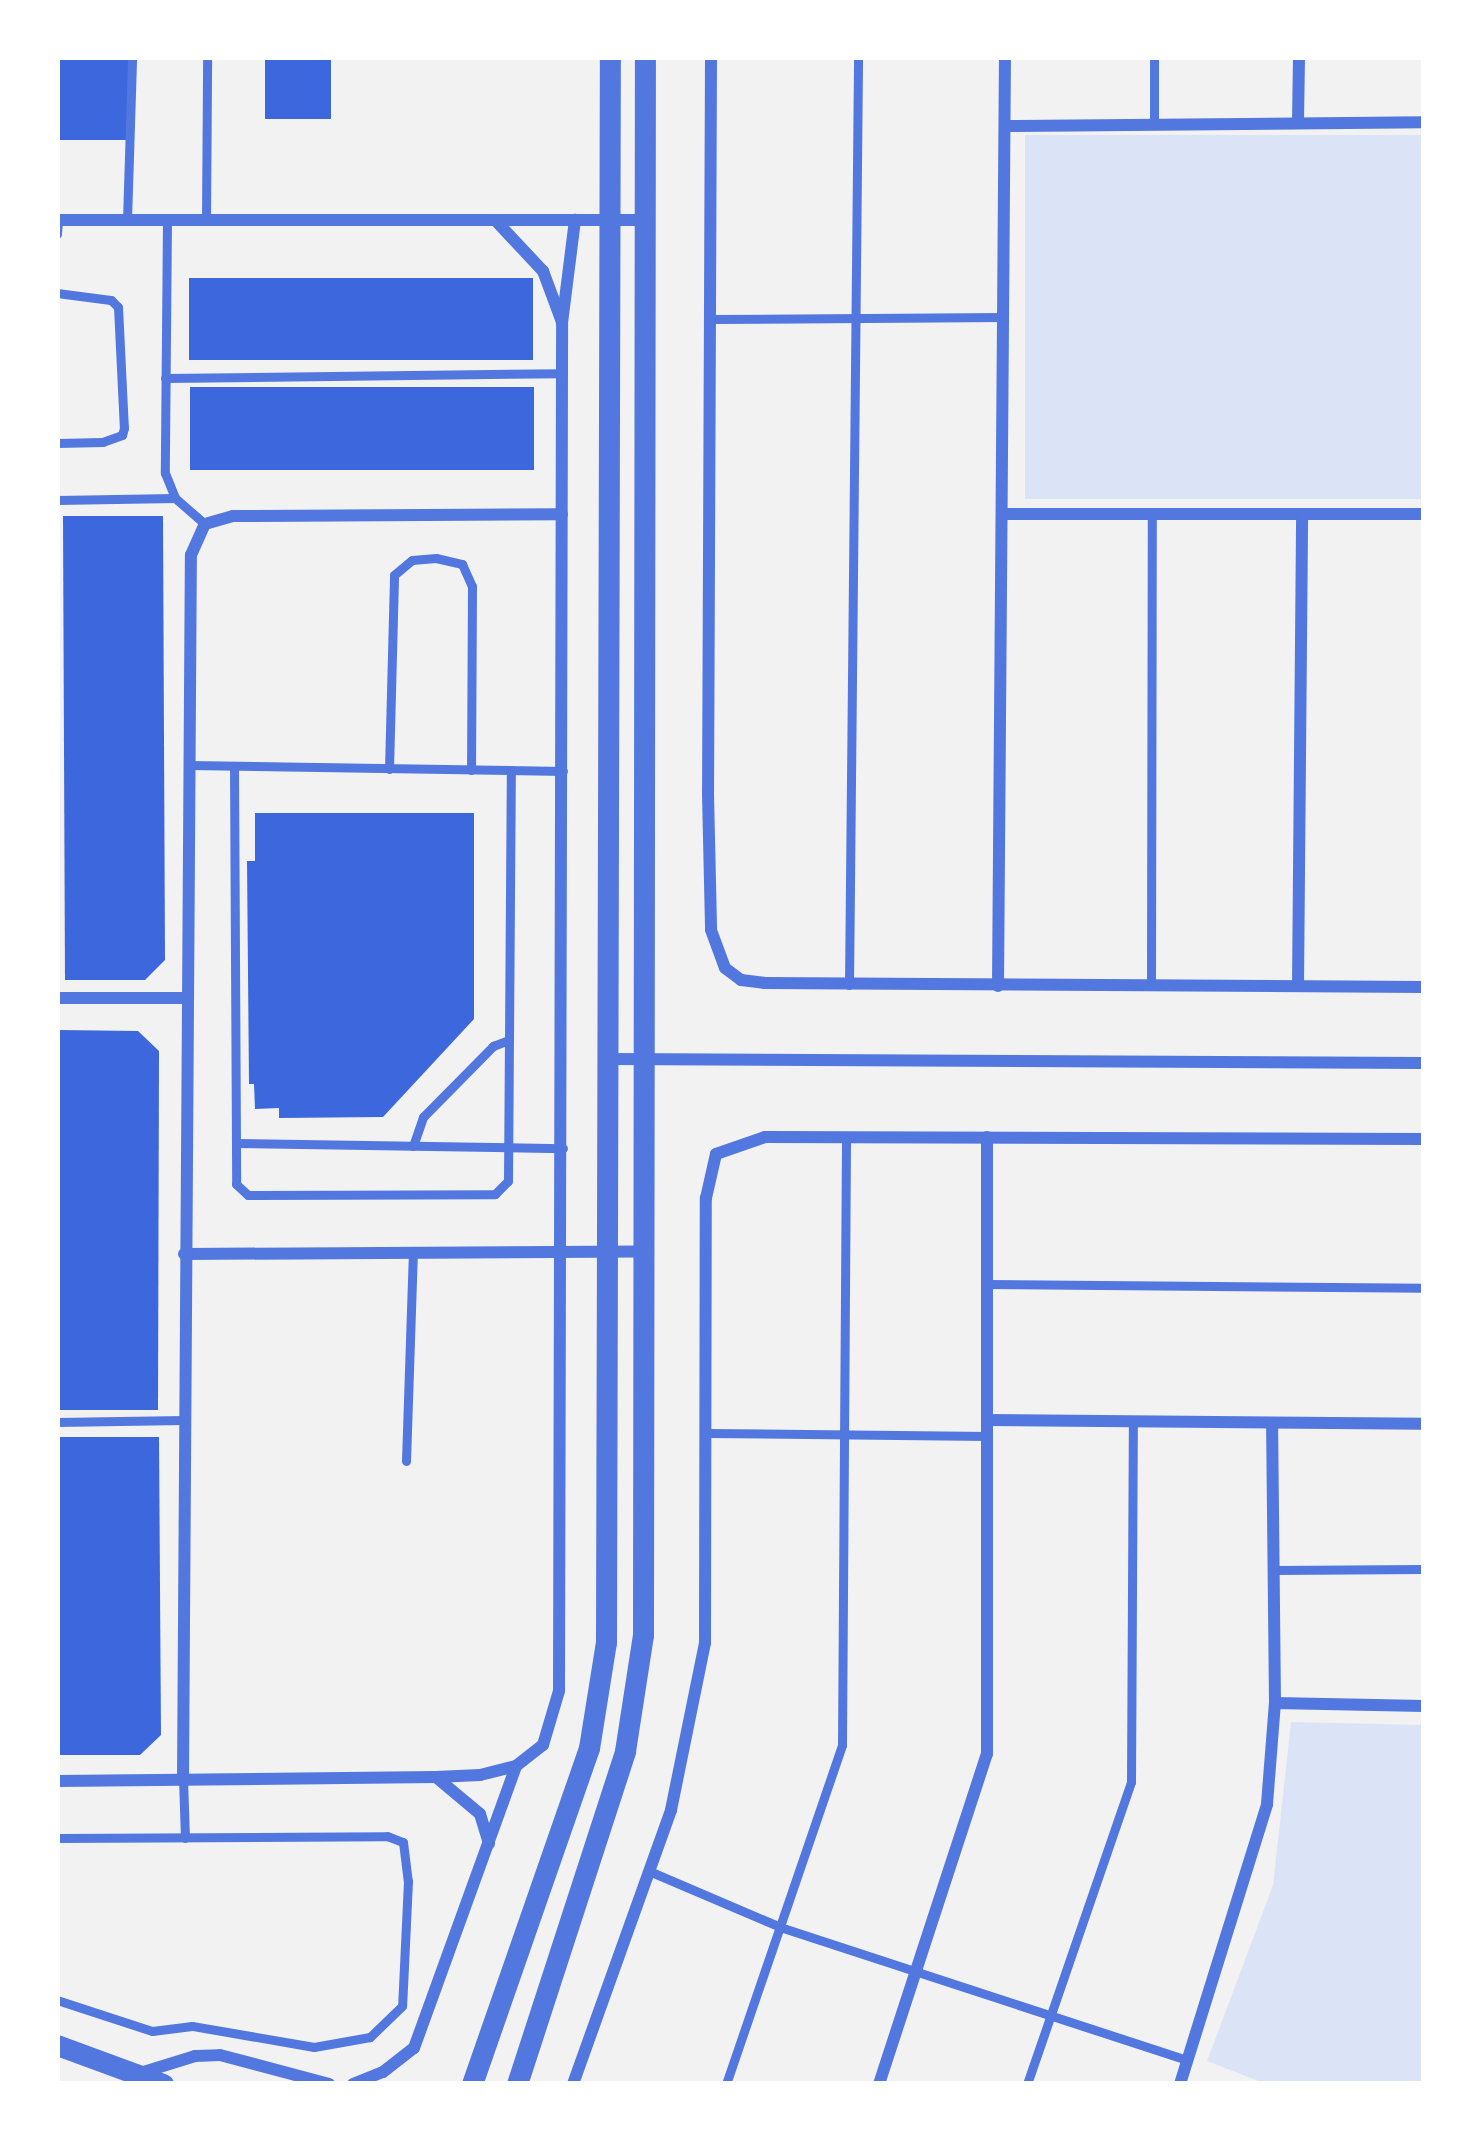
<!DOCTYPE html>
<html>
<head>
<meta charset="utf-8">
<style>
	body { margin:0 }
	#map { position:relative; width:1481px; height:2141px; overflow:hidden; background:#f2f2f2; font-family:"Archivo Narrow",sans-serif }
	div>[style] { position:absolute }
	.green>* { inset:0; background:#dbe4f7; transform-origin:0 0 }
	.building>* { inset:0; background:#3d67dc; transform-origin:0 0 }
	.service>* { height:9px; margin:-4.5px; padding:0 4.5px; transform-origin:4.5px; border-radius:4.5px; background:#5277de }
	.minor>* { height:12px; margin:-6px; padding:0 6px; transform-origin:6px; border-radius:6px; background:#5277de }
	.tertiary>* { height:21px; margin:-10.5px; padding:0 10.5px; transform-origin:10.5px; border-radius:10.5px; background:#5277de }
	span { translate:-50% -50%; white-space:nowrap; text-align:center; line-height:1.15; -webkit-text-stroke:9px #fff; paint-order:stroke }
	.frame { position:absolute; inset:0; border:60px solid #fff; pointer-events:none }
</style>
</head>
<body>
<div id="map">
	<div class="green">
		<div style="left:1424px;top:135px;width:364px;height:399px;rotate:90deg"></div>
		<div style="clip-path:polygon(1291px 1722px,1424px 1725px,1424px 2084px,1266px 2084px,1207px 2061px,1273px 1885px)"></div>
	</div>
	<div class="building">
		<div style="left:57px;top:57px;width:71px;height:83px"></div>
		<div style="left:265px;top:57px;width:66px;height:62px"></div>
		<div style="left:189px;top:278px;width:344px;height:82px"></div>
		<div style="left:190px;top:387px;width:344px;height:83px"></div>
		<div style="clip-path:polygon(63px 516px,163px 516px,165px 960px,145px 980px,65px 980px)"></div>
		<div style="clip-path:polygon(255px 813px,474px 813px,474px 1019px,383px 1117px,279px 1118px,279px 1108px,255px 1109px,254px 1084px,249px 1084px,247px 861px,255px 861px)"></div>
		<div style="clip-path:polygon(59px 1030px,138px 1031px,159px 1051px,158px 1410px,59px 1410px)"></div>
		<div style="clip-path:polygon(58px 1437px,159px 1437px,161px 1735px,140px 1755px,60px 1755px)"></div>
	</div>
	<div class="service">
		<div style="left:1154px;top:57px;width:68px;rotate:90deg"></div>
		<div style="left:127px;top:220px;width:163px;rotate:-88.2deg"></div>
		<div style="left:167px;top:220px;width:253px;rotate:90.5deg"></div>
		<div style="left:165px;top:473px;width:27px;rotate:68deg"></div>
		<div style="left:175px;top:498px;width:40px;rotate:41deg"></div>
		<div style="left:206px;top:220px;width:163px;rotate:-89.6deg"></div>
		<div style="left:57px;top:234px;width:14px;rotate:-86deg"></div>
		<div style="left:57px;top:293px;width:54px;rotate:7.4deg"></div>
		<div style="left:111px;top:300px;width:10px;rotate:45deg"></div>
		<div style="left:118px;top:307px;width:121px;rotate:87.2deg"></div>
		<div style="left:124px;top:428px;width:7px;rotate:106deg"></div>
		<div style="left:122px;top:435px;width:20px;rotate:160deg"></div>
		<div style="left:103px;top:442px;width:46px;rotate:178.8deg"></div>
		<div style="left:711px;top:319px;width:293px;rotate:-0.4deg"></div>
		<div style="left:165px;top:378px;width:397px;rotate:-0.7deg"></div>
		<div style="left:57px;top:500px;width:118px;rotate:-1deg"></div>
		<div style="left:188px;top:765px;width:375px;rotate:0.9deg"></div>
		<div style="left:234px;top:766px;width:418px;rotate:89.7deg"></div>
		<div style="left:236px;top:1184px;width:16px;rotate:43deg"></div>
		<div style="left:248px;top:1195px;width:247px;rotate:-0.2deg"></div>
		<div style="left:495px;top:1194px;width:18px;rotate:-45deg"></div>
		<div style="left:508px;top:1181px;width:411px;rotate:-89.6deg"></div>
		<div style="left:389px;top:769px;width:194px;rotate:-88.5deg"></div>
		<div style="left:394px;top:575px;width:23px;rotate:-40deg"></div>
		<div style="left:412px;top:560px;width:24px;rotate:-5deg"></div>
		<div style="left:436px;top:558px;width:27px;rotate:13deg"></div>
		<div style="left:462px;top:564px;width:24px;rotate:66deg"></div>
		<div style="left:472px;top:586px;width:184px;rotate:90.3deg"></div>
		<div style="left:849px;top:985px;width:928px;rotate:-89.44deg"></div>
		<div style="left:1151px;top:985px;width:470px;rotate:-89.9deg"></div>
		<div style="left:236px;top:1143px;width:327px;rotate:0.9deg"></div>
		<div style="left:413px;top:1146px;width:31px;rotate:-71deg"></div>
		<div style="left:423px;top:1117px;width:100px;rotate:-45.4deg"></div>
		<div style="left:493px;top:1046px;width:17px;rotate:-21deg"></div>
		<div style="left:987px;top:1284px;width:437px;rotate:0.5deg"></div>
		<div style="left:57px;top:1422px;width:127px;rotate:-0.9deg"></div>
		<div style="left:708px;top:1433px;width:280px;rotate:0.6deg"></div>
		<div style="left:406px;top:1461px;width:208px;rotate:-88.1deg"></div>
		<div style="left:1274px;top:1570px;width:150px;rotate:-0.4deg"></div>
		<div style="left:183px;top:1778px;width:60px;rotate:88.1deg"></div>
		<div style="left:57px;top:1838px;width:330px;rotate:-0.3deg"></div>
		<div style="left:387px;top:1836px;width:17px;rotate:21deg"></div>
		<div style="left:403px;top:1842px;width:39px;rotate:83deg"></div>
		<div style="left:408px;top:1881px;width:125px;rotate:92.7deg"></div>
		<div style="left:402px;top:2006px;width:45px;rotate:135.9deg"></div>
		<div style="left:370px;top:2037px;width:57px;rotate:169.9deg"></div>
		<div style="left:314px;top:2047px;width:124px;rotate:-170.2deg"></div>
		<div style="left:192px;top:2026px;width:40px;rotate:172.9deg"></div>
		<div style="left:152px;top:2031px;width:100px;rotate:-161.9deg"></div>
		<div style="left:649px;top:1871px;width:142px;rotate:23.1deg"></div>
		<div style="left:780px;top:1927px;width:429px;rotate:18.1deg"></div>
		<div style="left:726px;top:2084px;width:358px;rotate:-71.1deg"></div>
		<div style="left:842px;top:1745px;width:608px;rotate:-89.62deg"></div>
		<div style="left:1027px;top:2084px;width:319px;rotate:-71deg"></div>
		<div style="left:1131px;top:1782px;width:362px;rotate:-89.7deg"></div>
	</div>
	<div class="minor">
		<div style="left:711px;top:57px;width:737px;rotate:90.23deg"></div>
		<div style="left:708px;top:794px;width:136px;rotate:88.7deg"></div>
		<div style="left:711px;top:930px;width:40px;rotate:69.8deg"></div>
		<div style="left:725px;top:968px;width:20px;rotate:37deg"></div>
		<div style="left:741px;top:980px;width:23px;rotate:7deg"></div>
		<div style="left:764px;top:983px;width:660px;rotate:0.35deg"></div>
		<div style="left:1298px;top:121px;width:64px;rotate:-89.1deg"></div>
		<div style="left:1005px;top:126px;width:419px;rotate:-0.5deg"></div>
		<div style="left:57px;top:220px;width:588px"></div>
		<div style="left:496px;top:221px;width:69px;rotate:46.8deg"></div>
		<div style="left:543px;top:271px;width:54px;rotate:69.6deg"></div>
		<div style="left:1002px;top:514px;width:422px"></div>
		<div style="left:998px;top:986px;width:929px;rotate:-89.57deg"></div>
		<div style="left:1298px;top:986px;width:472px;rotate:-89.5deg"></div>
		<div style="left:57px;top:998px;width:128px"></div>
		<div style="left:608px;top:1059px;width:816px;rotate:0.28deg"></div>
		<div style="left:184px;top:1254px;width:456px;rotate:-0.3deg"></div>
		<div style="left:987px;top:1420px;width:437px;rotate:0.5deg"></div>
		<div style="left:1275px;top:1703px;width:149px;rotate:1.2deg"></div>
		<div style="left:183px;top:1778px;width:1223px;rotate:-89.63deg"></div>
		<div style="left:191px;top:555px;width:34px;rotate:-66deg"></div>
		<div style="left:205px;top:524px;width:29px;rotate:-16deg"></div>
		<div style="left:233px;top:516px;width:329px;rotate:-0.3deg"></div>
		<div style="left:437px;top:1778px;width:56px;rotate:39.9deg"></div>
		<div style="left:480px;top:1814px;width:31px;rotate:73deg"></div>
		<div style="left:57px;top:1781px;width:379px;rotate:-0.6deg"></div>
		<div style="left:436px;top:1777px;width:44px;rotate:-2.6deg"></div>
		<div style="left:480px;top:1775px;width:37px;rotate:-14deg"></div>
		<div style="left:137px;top:2074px;width:61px;rotate:-17.2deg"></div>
		<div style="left:195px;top:2056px;width:25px;rotate:-2deg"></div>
		<div style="left:220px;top:2055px;width:113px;rotate:14.9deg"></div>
		<div style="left:353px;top:2084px;width:32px;rotate:-22deg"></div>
		<div style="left:383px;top:2072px;width:39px;rotate:-38deg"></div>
		<div style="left:414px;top:2048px;width:300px;rotate:-70.1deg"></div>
		<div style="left:516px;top:1766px;width:34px;rotate:-38deg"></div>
		<div style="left:543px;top:1745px;width:56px;rotate:-73.5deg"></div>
		<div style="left:559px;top:1691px;width:1368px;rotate:-89.87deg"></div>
		<div style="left:562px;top:323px;width:104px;rotate:-82.8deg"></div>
		<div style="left:573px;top:2084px;width:291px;rotate:-70.3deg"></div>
		<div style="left:671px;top:1810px;width:170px;rotate:-78.5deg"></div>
		<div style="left:705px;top:1643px;width:445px;rotate:-89.9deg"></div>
		<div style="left:706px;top:1198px;width:45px;rotate:-77.2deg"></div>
		<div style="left:716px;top:1154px;width:52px;rotate:-19.1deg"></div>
		<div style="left:765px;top:1137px;width:659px;rotate:0.17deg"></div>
		<div style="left:879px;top:2084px;width:347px;rotate:-71.9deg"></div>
		<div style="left:987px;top:1754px;width:617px;rotate:-90deg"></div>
		<div style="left:1180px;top:2084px;width:293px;rotate:-72.7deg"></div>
		<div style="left:1267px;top:1804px;width:101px;rotate:-85.5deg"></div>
		<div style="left:1275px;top:1703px;width:280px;rotate:-90.6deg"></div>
	</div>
	<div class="tertiary">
		<div style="left:57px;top:2045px;width:113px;rotate:20.2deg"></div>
		<div style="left:472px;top:2084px;width:356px;rotate:-70.8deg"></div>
		<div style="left:589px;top:1748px;width:107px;rotate:-80.9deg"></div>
		<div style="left:606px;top:1642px;width:1585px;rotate:-89.86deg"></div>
		<div style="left:517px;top:2084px;width:350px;rotate:-72deg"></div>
		<div style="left:625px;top:1751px;width:117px;rotate:-81.2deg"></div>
		<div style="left:643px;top:1635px;width:1578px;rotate:-89.93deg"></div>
	</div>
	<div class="frame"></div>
</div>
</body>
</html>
